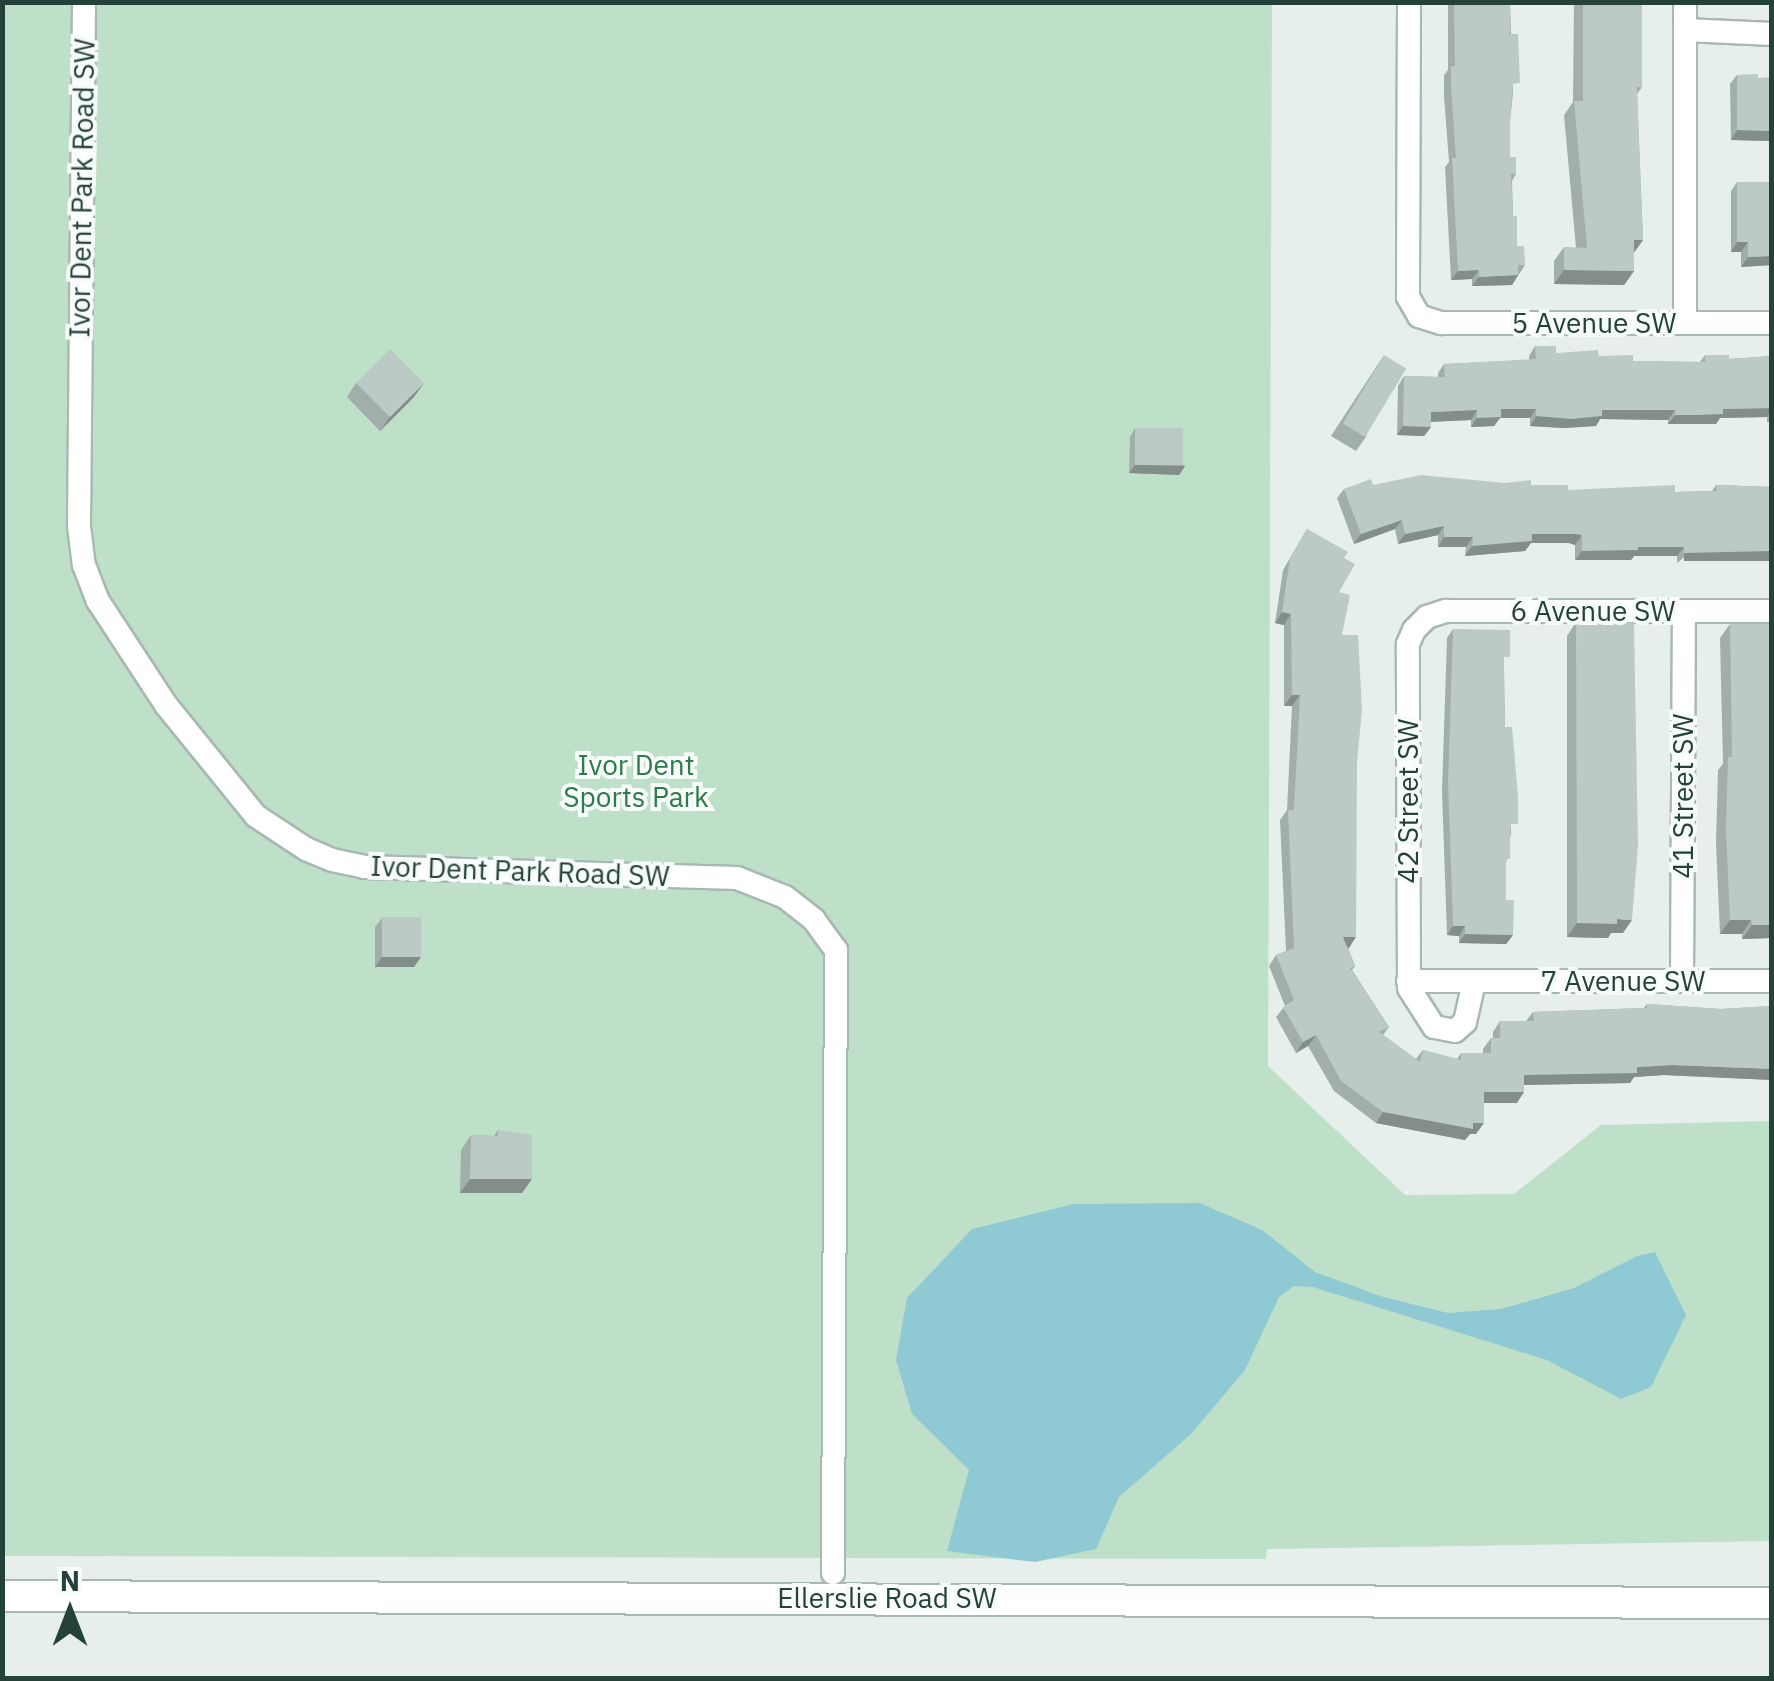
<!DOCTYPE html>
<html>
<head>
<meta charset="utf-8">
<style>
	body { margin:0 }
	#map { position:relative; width:1774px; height:1681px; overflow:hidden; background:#e6efeb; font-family:"IBM Plex Sans",sans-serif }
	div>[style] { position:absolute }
	.green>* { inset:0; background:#bfe0c8 }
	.water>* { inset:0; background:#8ec9d4 }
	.roads { filter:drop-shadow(2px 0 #a8b8b2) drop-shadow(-2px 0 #a8b8b2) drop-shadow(0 2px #a8b8b2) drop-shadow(0 -2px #a8b8b2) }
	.street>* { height:22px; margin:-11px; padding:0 11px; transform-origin:11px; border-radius:11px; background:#fff }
	.secondary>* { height:30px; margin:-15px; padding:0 15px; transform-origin:15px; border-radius:15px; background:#fff }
	.wall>* { inset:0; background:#a1aea9 }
	.shaded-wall>* { inset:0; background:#838d89; transform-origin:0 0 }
	.building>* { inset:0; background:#bbcac4; transform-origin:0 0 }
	span { translate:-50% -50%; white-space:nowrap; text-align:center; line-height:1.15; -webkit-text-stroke:8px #f7fbf9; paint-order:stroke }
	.street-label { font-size:28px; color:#24423a }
	.park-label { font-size:28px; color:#2d7a4b }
	.frame { position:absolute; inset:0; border:5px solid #24423a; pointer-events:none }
	.north { position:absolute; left:20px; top:1561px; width:100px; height:100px; -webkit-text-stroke:8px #f7fbf9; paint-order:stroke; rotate:0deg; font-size:28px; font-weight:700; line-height:40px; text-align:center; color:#24423a }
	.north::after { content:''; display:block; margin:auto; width:35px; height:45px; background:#24423a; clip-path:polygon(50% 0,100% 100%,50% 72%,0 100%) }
</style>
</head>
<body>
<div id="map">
	<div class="green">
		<div style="clip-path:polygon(3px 3px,1272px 3px,1268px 1066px,1405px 1195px,1514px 1194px,1601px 1125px,1771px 1121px,1771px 1541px,1267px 1549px,1266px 1559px,3px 1556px)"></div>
	</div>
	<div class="water">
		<div style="clip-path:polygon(1200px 1203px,1262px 1230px,1315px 1272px,1383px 1297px,1448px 1313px,1501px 1309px,1574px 1288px,1637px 1256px,1655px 1252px,1686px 1315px,1651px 1387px,1621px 1399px,1547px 1360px,1313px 1287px,1294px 1286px,1279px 1297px,1245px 1370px,1191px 1434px,1119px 1497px,1096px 1549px,1035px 1562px,947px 1551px,969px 1470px,912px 1414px,896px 1360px,907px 1298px,972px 1229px,1074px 1204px)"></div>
	</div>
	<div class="roads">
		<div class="street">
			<div style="left:84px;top:2px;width:524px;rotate:90.55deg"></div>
			<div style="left:79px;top:526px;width:39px;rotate:83deg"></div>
			<div style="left:84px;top:565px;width:39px;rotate:69deg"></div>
			<div style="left:98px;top:601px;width:124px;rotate:56.8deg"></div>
			<div style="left:166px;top:705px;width:143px;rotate:51deg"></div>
			<div style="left:256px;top:816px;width:60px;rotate:33.4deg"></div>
			<div style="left:306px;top:849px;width:28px;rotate:23deg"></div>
			<div style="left:332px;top:860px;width:33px;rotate:12deg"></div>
			<div style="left:364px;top:867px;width:373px;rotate:1.7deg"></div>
			<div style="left:737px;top:878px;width:52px;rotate:21.6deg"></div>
			<div style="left:785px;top:897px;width:37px;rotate:38deg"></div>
			<div style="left:814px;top:920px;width:37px;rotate:54deg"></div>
			<div style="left:836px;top:950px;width:623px;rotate:90.28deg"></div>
			<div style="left:1409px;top:2px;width:295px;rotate:90.2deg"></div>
			<div style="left:1408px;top:297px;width:22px;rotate:60deg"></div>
			<div style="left:1419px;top:316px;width:23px;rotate:18deg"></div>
			<div style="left:1441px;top:323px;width:331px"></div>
			<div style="left:1685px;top:30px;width:87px;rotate:2.6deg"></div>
			<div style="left:1685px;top:323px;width:321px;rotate:-90deg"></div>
			<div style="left:1408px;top:981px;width:364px"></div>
			<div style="left:1682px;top:981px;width:370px;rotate:-89.7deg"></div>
			<div style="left:1474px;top:982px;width:41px;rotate:102.7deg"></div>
			<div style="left:1465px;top:1022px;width:13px;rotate:138deg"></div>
			<div style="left:1455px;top:1031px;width:21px;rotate:-169deg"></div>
			<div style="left:1434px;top:1027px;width:46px;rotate:-122.7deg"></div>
			<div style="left:1409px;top:988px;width:344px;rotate:-90.2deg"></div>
			<div style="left:1408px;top:644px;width:15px;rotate:-67deg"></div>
			<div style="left:1414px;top:630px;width:18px;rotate:-45deg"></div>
			<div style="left:1427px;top:617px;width:20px;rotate:-18deg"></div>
			<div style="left:1446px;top:611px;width:326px"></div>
		</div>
		<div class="secondary">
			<div style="left:2px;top:1596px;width:1770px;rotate:0.23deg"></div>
		</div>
	</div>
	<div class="wall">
		<div style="clip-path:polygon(1448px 2px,1510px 2px,1513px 93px,1510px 121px,1510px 157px,1516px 174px,1512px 181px,1513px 216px,1517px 246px,1525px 265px,1512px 285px,1472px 286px,1472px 279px,1451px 280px,1445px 167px,1449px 162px,1444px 96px,1444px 75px,1448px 70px)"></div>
		<div style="clip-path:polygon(1574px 2px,1642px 2px,1642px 87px,1637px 94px,1643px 240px,1634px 252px,1634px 271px,1624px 285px,1554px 284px,1554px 261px,1564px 247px,1576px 248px,1564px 115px,1573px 102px)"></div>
		<div style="clip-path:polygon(1737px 75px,1772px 141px,1731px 140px,1730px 84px)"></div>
		<div style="clip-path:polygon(1737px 182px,1772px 195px,1772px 265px,1741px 267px,1741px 252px,1731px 252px,1731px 191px)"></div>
		<div style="clip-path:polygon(1535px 346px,1556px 353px,1599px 356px,1633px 361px,1700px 362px,1705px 355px,1729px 359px,1772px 356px,1772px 422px,1767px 422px,1767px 417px,1720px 418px,1716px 424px,1668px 424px,1668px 420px,1600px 419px,1596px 426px,1564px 428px,1530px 426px,1530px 418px,1500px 418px,1494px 426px,1471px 427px,1471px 420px,1431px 422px,1431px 427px,1424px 436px,1397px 435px,1398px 386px,1404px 376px,1438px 377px,1438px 373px,1444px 364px,1529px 360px,1529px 356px)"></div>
		<div style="clip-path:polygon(1384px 355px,1366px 437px,1356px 451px,1331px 436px)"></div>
		<div style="clip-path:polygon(356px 383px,414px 397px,380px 431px,347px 397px)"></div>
		<div style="clip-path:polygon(1135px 428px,1185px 466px,1179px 475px,1129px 473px,1130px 437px)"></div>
		<div style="clip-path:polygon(1373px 485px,1531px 485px,1568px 490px,1675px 492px,1712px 491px,1716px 485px,1772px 487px,1677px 563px,1677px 556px,1634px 556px,1631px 560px,1575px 560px,1575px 545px,1569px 543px,1531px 543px,1525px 551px,1465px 556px,1466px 547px,1438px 547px,1438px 535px,1398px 544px,1395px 529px,1354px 544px,1337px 498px,1344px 489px)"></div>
		<div style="clip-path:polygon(1307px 529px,1344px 558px,1339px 592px,1342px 635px,1357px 762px,1348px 948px,1355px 966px,1352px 970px,1389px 1027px,1383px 1035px,1416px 1059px,1423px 1050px,1457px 1059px,1461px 1053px,1483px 1053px,1483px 1049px,1491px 1038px,1493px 1038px,1493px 1032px,1500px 1021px,1526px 1021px,1533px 1012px,1644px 1008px,1647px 1004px,1721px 1009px,1772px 1006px,1772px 1080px,1664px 1075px,1634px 1077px,1630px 1083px,1524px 1085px,1517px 1103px,1484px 1103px,1476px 1134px,1470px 1134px,1465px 1140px,1376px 1123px,1334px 1091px,1308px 1046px,1296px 1053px,1276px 1017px,1285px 1006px,1269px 966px,1276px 955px,1286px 951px,1280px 820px,1287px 810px,1292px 706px,1284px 706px,1284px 625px,1275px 623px,1283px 570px)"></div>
		<div style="clip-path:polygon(1576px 622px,1623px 933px,1611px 933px,1608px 938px,1567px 937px,1567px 636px)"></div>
		<div style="clip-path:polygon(1730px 624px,1772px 624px,1772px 938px,1742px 939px,1742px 934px,1720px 934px,1716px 843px,1718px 770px,1723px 764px,1720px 638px)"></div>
		<div style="clip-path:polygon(1453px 629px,1504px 665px,1505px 727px,1511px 833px,1506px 864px,1506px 900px,1513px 935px,1506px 944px,1459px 943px,1459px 936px,1447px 935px,1442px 791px,1447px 638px)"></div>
		<div style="clip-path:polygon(382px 918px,421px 957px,414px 967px,375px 967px,375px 927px)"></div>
		<div style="clip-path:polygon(498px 1130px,522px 1193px,460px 1193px,461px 1150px,471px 1135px,494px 1136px)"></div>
	</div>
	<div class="shaded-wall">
		<div style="clip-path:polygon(1737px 130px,1772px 131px,1772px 141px,1731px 140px)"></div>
		<div style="clip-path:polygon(1634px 240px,1643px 240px,1633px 254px)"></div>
		<div style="clip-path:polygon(1737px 242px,1748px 242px,1741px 252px,1731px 252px)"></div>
		<div style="clip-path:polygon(1772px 256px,1772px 265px,1741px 267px,1748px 257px)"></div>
		<div style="clip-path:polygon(1479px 270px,1472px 279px,1451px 280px,1458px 271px)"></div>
		<div style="clip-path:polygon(1564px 270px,1634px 271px,1624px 285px,1554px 284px)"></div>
		<div style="clip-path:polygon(1518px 275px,1512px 285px,1472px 286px,1479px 277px)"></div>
		<div style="clip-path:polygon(424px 383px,414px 397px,380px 431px,390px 417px)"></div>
		<div style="clip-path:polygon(1772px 408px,1772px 411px,1767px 417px,1720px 418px,1716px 424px,1668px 424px,1675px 415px,1723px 409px)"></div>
		<div style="clip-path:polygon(1501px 409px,1536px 409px,1530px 418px,1500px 418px,1494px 426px,1471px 427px,1477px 418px)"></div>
		<div style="clip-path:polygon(1477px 410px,1471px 420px,1424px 422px,1431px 412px)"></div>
		<div style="clip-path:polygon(1602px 410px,1675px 410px,1668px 420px,1600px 419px,1596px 426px,1564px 428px,1530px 426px,1536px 416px)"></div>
		<div style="clip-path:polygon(1403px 426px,1431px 427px,1424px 436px,1397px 435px)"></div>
		<div style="clip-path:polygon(1135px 465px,1185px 466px,1179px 475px,1129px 473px)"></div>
		<div style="clip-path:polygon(1402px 520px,1395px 529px,1354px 544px,1361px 534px)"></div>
		<div style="clip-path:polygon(1444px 526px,1438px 535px,1398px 544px,1405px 534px)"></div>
		<div style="clip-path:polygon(1532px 534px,1576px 534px,1582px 535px,1575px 545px,1569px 543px,1531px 543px,1525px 551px,1465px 556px,1472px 546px)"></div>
		<div style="clip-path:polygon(1444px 537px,1473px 537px,1466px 547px,1438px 547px)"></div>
		<div style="clip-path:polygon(1638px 547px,1684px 547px,1677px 556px,1634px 556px,1631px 560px,1575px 560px,1582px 551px)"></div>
		<div style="left:1772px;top:551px;width:10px;height:88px;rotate:90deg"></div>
		<div style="clip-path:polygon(1282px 612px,1291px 614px,1284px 625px,1275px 623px)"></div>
		<div style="clip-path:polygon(1292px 695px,1300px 695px,1292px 706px,1284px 706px)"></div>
		<div style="clip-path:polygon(1617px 919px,1632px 920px,1623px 933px,1611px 933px,1608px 938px,1567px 937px,1577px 923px)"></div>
		<div style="clip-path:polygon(1730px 920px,1751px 920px,1742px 934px,1720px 934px)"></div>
		<div style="clip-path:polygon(1752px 925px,1772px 925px,1772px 938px,1742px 939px)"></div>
		<div style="clip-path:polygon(1453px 926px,1465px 926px,1459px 936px,1447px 935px)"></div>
		<div style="clip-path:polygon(1465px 934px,1513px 935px,1506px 944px,1459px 943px)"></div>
		<div style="clip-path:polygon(1343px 937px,1356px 937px,1349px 948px,1336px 948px)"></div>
		<div style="clip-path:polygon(382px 957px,421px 957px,414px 967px,375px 967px)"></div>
		<div style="clip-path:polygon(1316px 1035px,1308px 1046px,1296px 1053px,1303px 1042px)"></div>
		<div style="clip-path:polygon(1672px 1065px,1772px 1069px,1772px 1080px,1664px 1075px,1634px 1077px,1630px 1083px,1517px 1085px,1524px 1075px)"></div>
		<div style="clip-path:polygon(1484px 1092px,1524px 1092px,1517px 1103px,1477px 1103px)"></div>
		<div style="clip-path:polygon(1383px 1112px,1484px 1123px,1476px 1134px,1470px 1134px,1465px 1140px,1376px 1123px)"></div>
		<div style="clip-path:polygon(470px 1179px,532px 1179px,522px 1193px,460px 1193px)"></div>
	</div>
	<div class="building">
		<div style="clip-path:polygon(1454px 2px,1510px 2px,1510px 34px,1518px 34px,1520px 83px,1513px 84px,1510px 121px,1510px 157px,1516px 157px,1516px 174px,1511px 174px,1513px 216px,1517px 216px,1517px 246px,1524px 246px,1525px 265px,1518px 265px,1518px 275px,1479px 277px,1479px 270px,1458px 271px,1452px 158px,1456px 158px,1451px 87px,1451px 66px,1455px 66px)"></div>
		<div style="clip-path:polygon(1583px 2px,1642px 2px,1642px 87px,1637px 87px,1643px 240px,1634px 240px,1634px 271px,1564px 270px,1564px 247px,1587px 248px,1574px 101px,1583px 101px)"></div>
		<div style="clip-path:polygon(1758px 74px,1758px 78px,1772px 77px,1772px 131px,1737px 130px,1737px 75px)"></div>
		<div style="clip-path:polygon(1737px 182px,1769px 182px,1769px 195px,1772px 195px,1772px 256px,1748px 257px,1748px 242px,1737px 242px)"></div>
		<div style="clip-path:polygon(1535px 346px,1556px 346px,1556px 353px,1598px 350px,1599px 356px,1633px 355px,1633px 361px,1705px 362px,1705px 355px,1729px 355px,1729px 359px,1772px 356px,1772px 408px,1723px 409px,1723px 414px,1697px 415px,1675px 415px,1675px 410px,1602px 410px,1602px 416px,1571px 419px,1536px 416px,1536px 409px,1501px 409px,1501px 417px,1477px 418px,1477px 410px,1431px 412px,1431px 427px,1403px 426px,1404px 376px,1445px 377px,1444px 364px,1536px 359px)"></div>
		<div style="left:390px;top:349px;width:48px;height:48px;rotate:45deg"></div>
		<div style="left:1384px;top:355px;width:26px;height:80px;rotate:31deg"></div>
		<div style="left:1135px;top:428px;width:48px;height:37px"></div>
		<div style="clip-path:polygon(1421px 475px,1505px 483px,1531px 480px,1531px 485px,1568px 485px,1568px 490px,1675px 485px,1675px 492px,1717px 491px,1716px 485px,1772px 487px,1772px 551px,1684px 553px,1684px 547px,1638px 547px,1638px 550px,1582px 551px,1582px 535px,1576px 534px,1532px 534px,1532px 541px,1472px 546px,1473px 537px,1444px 537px,1444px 526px,1405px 534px,1402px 520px,1361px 534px,1344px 489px,1371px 479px,1373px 485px)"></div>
		<div style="clip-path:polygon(1307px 529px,1348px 552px,1344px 558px,1355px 564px,1339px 592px,1350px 595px,1342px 635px,1358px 635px,1362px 710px,1357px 762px,1356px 937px,1343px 937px,1355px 966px,1350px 968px,1389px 1027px,1379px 1032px,1420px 1062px,1423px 1050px,1461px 1060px,1461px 1053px,1491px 1053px,1491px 1038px,1500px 1038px,1500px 1021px,1534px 1021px,1533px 1012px,1647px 1008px,1647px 1004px,1721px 1009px,1772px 1006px,1772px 1069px,1672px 1065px,1637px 1067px,1637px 1073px,1524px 1075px,1524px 1092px,1484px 1092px,1484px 1123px,1473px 1123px,1473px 1129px,1383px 1112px,1341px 1081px,1316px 1035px,1303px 1042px,1283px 1007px,1294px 1000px,1276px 955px,1294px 948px,1288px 810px,1294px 810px,1300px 695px,1292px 695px,1291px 614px,1282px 612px,1290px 559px)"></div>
		<div style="clip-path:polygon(1576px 622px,1634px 623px,1638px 846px,1632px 920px,1617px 919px,1617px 924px,1577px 923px)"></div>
		<div style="clip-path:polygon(1730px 624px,1772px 624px,1772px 925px,1752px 925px,1751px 920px,1730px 920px,1726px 829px,1728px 757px,1732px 757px)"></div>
		<div style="clip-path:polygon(1453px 629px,1510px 630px,1510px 657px,1504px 657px,1504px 694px,1505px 727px,1512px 727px,1518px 797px,1518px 824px,1510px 824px,1510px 859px,1506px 859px,1506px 900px,1514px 900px,1513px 935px,1465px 934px,1465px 926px,1453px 926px,1448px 782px)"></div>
		<div style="left:421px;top:917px;width:40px;height:39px;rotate:90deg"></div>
		<div style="clip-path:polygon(498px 1130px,532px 1135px,532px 1179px,470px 1179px,471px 1135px,498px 1136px)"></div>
	</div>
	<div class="street-label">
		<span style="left:82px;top:188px;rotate:-89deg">Ivor Dent Park Road SW</span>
		<span style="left:1594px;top:323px">5 Avenue SW</span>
		<span style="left:1593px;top:611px">6 Avenue SW</span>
		<span style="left:1683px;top:796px;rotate:-90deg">41 Street SW</span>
		<span style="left:1408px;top:801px;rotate:-90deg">42 Street SW</span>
		<span style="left:520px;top:871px;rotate:2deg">Ivor Dent Park Road SW</span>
		<span style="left:1623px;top:981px">7 Avenue SW</span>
		<span style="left:887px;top:1598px">Ellerslie Road SW</span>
	</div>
	<div class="park-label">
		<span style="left:636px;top:781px">Ivor Dent<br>Sports Park</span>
	</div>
	<div class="frame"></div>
	<div class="north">N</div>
</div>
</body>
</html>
